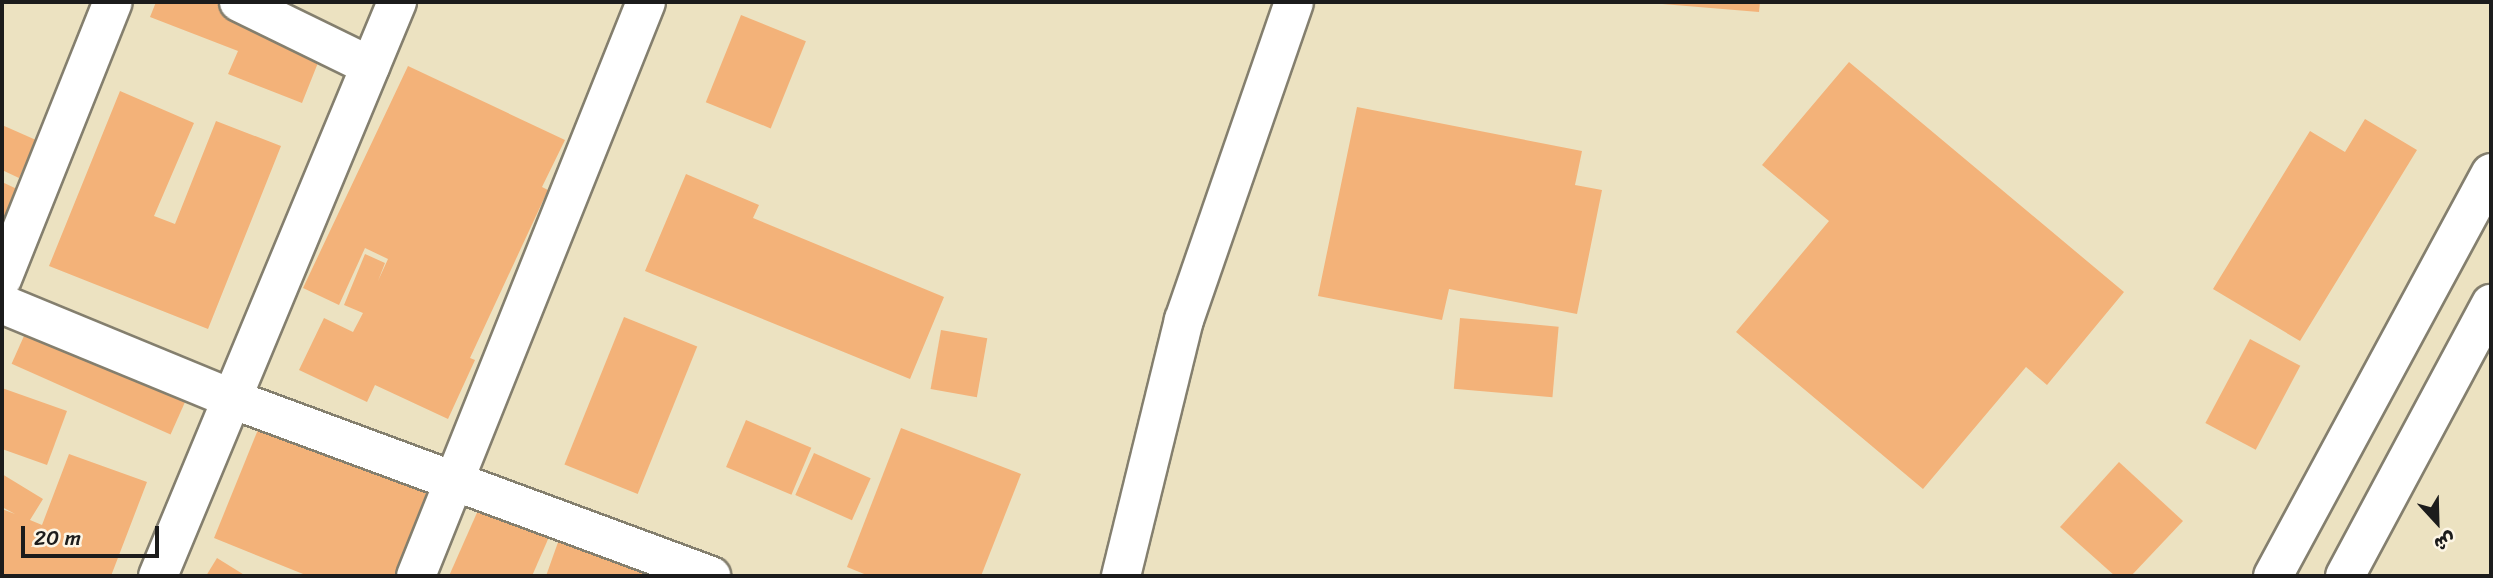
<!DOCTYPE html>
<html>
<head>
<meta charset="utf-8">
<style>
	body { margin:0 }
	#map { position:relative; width:2493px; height:578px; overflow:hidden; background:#ece2c1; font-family:Sriracha,"Playpen Sans Arabic",sans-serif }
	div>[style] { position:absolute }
	.building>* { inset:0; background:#f3b279; transform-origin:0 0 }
	.roads { filter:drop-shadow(2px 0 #847f6e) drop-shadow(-2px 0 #847f6e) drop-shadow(0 2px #847f6e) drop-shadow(0 -2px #847f6e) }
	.minor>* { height:38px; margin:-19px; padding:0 19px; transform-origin:19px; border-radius:19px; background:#fff }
	.primary>* { height:38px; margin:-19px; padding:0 19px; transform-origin:19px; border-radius:19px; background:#fff }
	span { translate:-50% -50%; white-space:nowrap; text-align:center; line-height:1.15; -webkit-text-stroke:5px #fcf5e5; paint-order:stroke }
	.frame { position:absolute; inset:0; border:4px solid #1c1c1c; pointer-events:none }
	.north { position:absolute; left:2402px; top:487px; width:70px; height:70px; -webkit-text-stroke:5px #fcf5e5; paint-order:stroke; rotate:158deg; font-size:19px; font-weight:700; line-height:28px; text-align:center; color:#1c1c1c }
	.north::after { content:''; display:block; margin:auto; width:24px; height:32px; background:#1c1c1c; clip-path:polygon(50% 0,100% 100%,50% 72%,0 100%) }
	.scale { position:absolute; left:21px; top:526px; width:138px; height:32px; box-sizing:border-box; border:4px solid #1c1c1c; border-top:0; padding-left:9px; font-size:21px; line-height:24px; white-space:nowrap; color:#1c1c1c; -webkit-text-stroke:5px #fcf5e5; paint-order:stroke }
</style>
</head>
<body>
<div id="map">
	<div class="building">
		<div style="clip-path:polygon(156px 2px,258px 2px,331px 30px,302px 103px,228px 74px,238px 51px,150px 17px)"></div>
		<div style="clip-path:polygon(1638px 2px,1760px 2px,1759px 12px)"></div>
		<div style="left:741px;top:15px;width:70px;height:94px;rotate:22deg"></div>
		<div style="clip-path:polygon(1849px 62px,2124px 292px,2047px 385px,2026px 367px,1923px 489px,1736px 332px,1829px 221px,1762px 165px)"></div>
		<div style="clip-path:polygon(408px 66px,565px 140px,542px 187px,548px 190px,470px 358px,475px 360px,448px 419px,375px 385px,367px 402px,299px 370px,324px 318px,353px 332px,363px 313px,344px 305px,365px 254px,385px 263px,378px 281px,388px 259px,365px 248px,339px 305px,303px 288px)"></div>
		<div style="clip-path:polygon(120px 91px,194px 123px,154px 216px,175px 224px,216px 121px,281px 146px,208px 329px,49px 266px)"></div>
		<div style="clip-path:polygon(1357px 107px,1582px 151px,1575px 185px,1602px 190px,1577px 314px,1449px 289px,1442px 320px,1318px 296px)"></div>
		<div style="clip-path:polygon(2365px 119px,2417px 150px,2300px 341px,2213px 289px,2310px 131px,2345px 152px)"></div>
		<div style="clip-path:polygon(2px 125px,36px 140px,19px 178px,2px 170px)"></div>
		<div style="clip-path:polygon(686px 174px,759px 205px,753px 218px,944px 297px,910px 379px,645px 271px)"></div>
		<div style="clip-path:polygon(2px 182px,17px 189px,2px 223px)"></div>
		<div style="left:36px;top:309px;width:174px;height:60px;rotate:24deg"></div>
		<div style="left:624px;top:317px;width:79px;height:159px;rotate:22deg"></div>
		<div style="left:1460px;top:318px;width:99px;height:71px;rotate:5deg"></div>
		<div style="left:941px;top:330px;width:47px;height:60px;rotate:10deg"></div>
		<div style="left:2250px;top:339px;width:57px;height:95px;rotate:28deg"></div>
		<div style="clip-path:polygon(2px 388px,67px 411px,47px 465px,2px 449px)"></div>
		<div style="clip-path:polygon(266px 410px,439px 462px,394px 576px,308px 576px,214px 538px)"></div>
		<div style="left:746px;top:420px;width:71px;height:51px;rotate:23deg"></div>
		<div style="clip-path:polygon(901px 428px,1021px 474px,981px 576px,869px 576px,847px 567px)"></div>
		<div style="left:814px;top:453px;width:62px;height:46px;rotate:24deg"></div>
		<div style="clip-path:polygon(69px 454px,147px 482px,111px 576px,2px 576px,2px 509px,15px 514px,2px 507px,2px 474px,43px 499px,30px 520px,42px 525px)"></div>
		<div style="clip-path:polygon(2119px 462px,2183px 521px,2131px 576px,2115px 576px,2060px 527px)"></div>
		<div style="clip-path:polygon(483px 499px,552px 530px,532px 576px,449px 576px)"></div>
		<div style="clip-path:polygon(562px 531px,685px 557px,730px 572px,729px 576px,546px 576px)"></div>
		<div style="clip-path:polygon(217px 558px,246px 576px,206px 576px)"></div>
	</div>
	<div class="roads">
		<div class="minor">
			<div style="left:239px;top:2px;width:146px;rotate:26deg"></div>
			<div style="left:2px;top:279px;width:298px;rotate:-68.2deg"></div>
			<div style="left:2px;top:304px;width:249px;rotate:22.4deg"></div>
			<div style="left:232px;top:399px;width:511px;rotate:20.28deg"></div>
			<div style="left:158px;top:576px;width:622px;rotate:-67.39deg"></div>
			<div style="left:416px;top:576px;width:618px;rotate:-68.16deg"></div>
			<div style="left:1121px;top:576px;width:264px;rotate:-76.2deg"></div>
			<div style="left:1184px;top:320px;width:336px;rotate:-70.9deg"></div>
		</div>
		<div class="primary">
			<div style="left:2273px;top:576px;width:458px;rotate:-61.6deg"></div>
			<div style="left:2345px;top:576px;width:309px;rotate:-61.8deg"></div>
		</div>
	</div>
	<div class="frame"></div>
	<div class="north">ش</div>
	<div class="scale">20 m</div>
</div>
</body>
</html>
